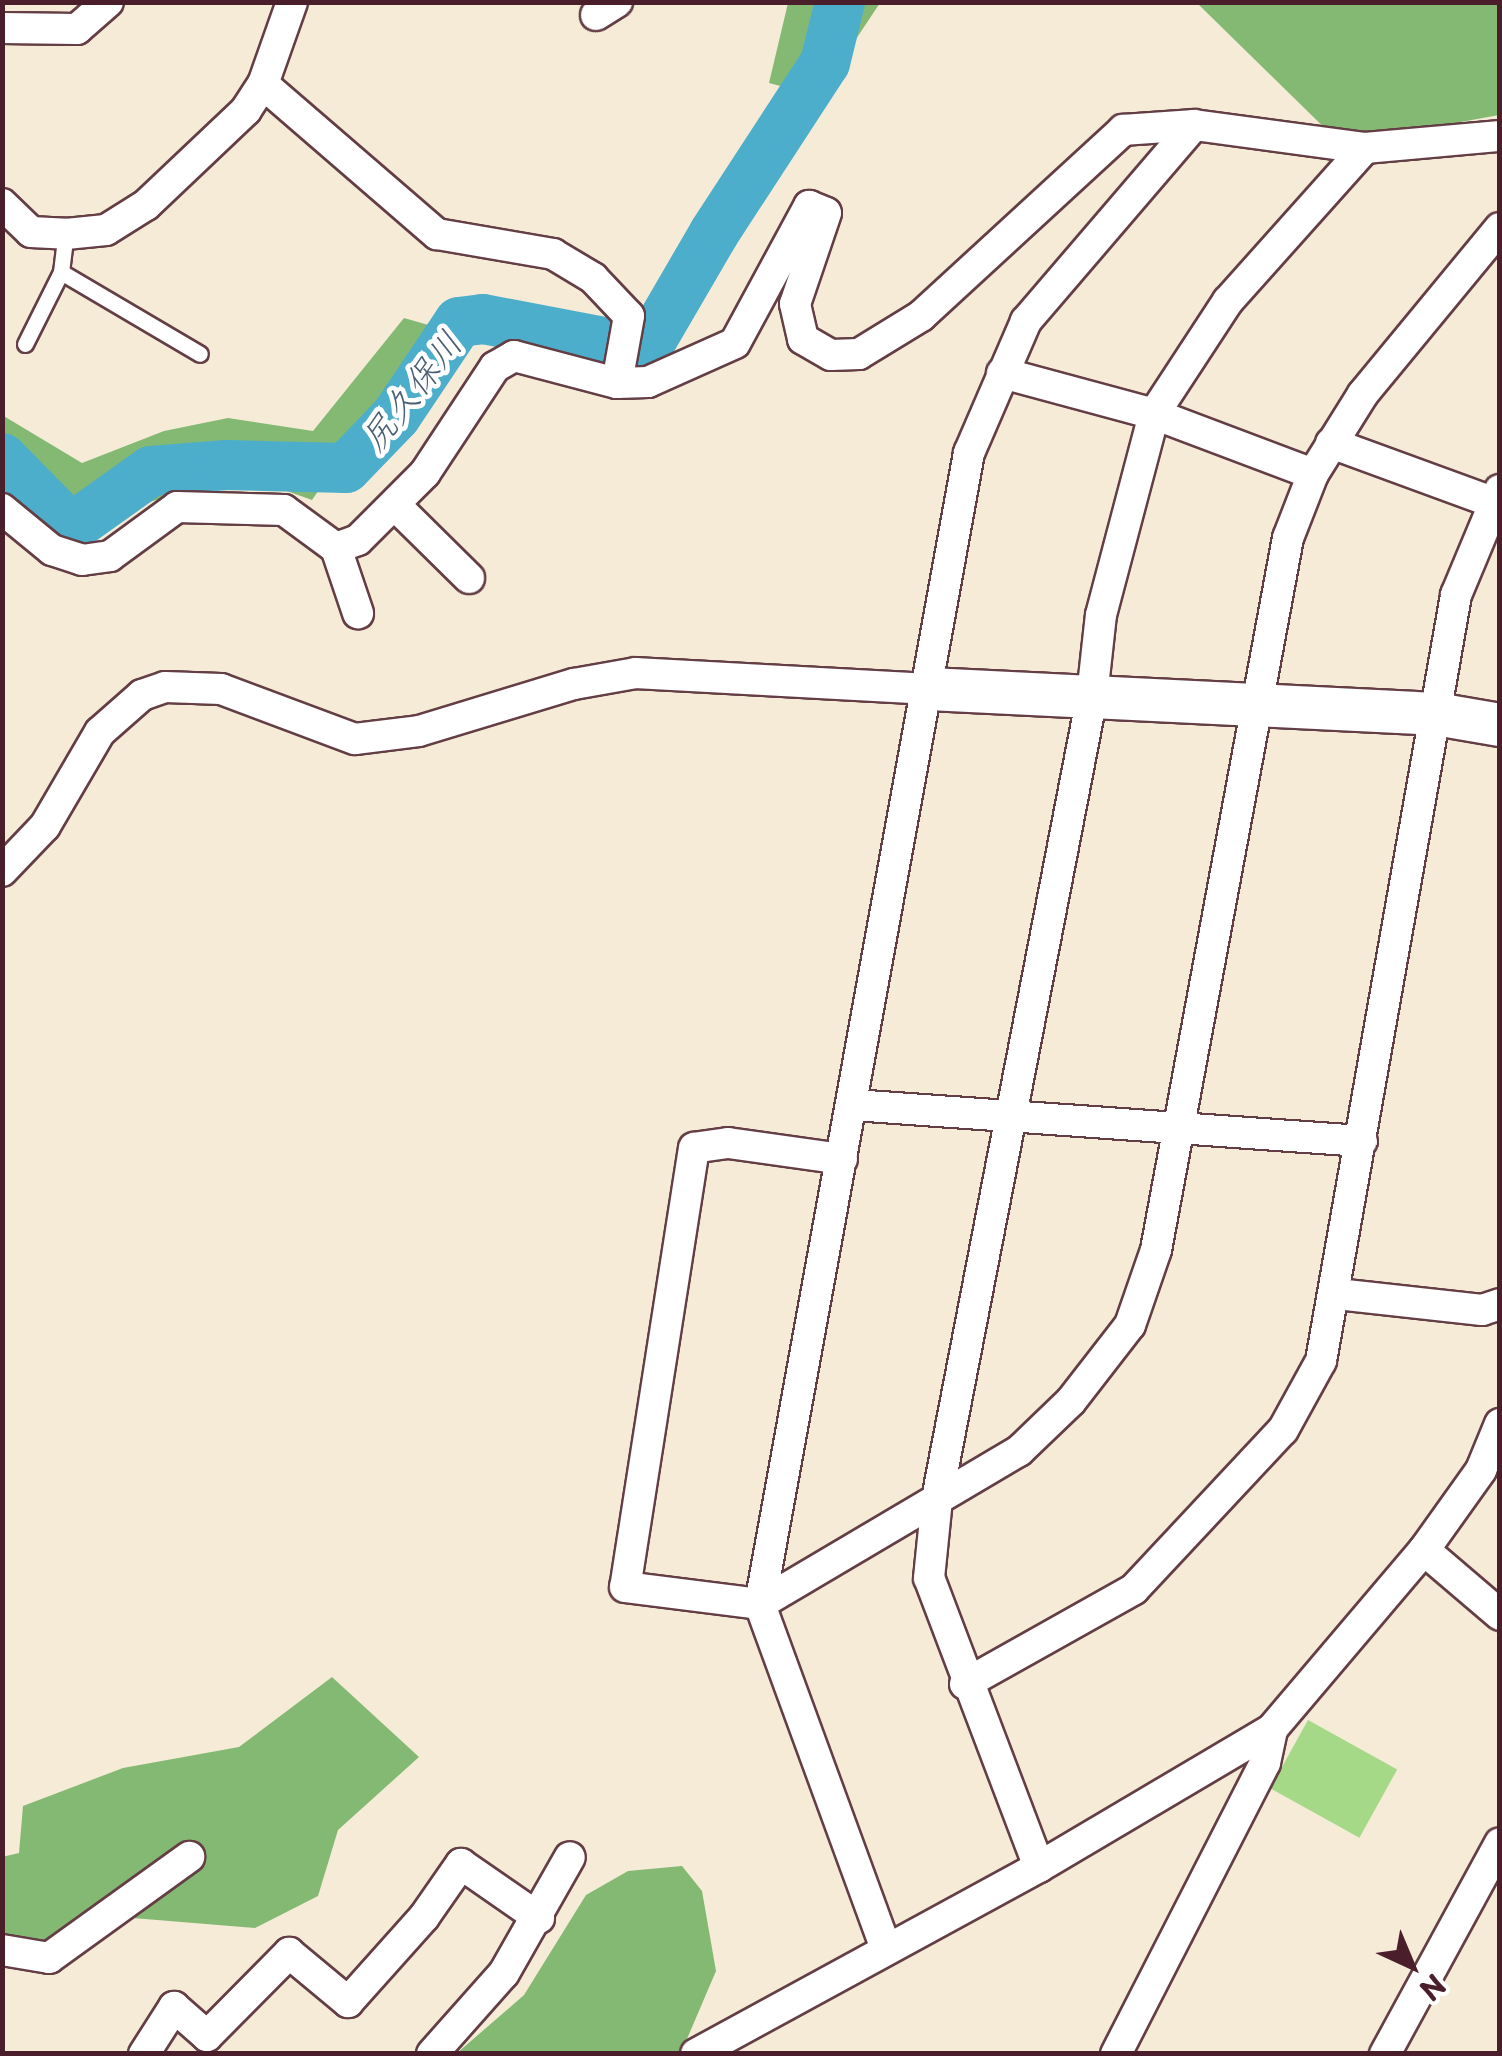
<!DOCTYPE html>
<html>
<head>
<meta charset="utf-8">
<style>
	body { margin:0 }
	#map { position:relative; width:1502px; height:2056px; overflow:hidden; background:#f5ebd7; font-family:"Playpen Sans","Klee One",sans-serif }
	div>[style] { position:absolute }
	.green>* { inset:0; background:#a5d988; transform-origin:0 0 }
	.forest>* { inset:0; background:#84b974 }
	.river>* { height:50px; margin:-25px; padding:0 25px; transform-origin:25px; border-radius:25px; background:#4daecc }
	.roads { filter:drop-shadow(2px 0 #643e45) drop-shadow(-2px 0 #643e45) drop-shadow(0 2px #643e45) drop-shadow(0 -2px #643e45) }
	.lane>* { height:15px; margin:-7.5px; padding:0 7.5px; transform-origin:7.5px; border-radius:7.5px; background:#fff }
	.street>* { height:30px; margin:-15px; padding:0 15px; transform-origin:15px; border-radius:15px; background:#fff }
	.secondary>* { height:42px; margin:-21px; padding:0 21px; transform-origin:21px; border-radius:21px; background:#fff }
	span { translate:-50% -50%; white-space:nowrap; text-align:center; line-height:1.15; -webkit-text-stroke:9px #fff; paint-order:stroke }
	.water-label { font-size:35px; color:#4b5f73; font-style:italic }
	.frame { position:absolute; inset:0; border:5px solid #4a1f2b; pointer-events:none }
	.north { position:absolute; left:1362px; top:1916px; width:100px; height:100px; -webkit-text-stroke:8px #fff; paint-order:stroke; rotate:136deg; font-size:28px; font-weight:700; line-height:40px; text-align:center; color:#4a1f2b }
	.north::after { content:''; display:block; margin:auto; width:35px; height:45px; background:#4a1f2b; clip-path:polygon(50% 0,100% 100%,50% 72%,0 100%) }
</style>
</head>
<body>
<div id="map">
	<div class="green">
		<div style="left:1308px;top:1720px;width:102px;height:78px;rotate:29deg"></div>
	</div>
	<div class="forest">
		<div style="clip-path:polygon(788px 3px,880px 3px,818px 96px,769px 83px)"></div>
		<div style="clip-path:polygon(1197px 3px,1499px 3px,1499px 115px,1341px 144px)"></div>
		<div style="clip-path:polygon(404px 318px,432px 326px,312px 500px,242px 475px,81px 522px,3px 478px,2px 415px,82px 463px,164px 431px,228px 418px,313px 431px)"></div>
		<div style="clip-path:polygon(332px 1677px,419px 1757px,338px 1830px,318px 1896px,255px 1928px,108px 1916px,46px 1950px,3px 1943px,2px 1857px,19px 1853px,23px 1806px,123px 1768px,239px 1747px)"></div>
		<div style="clip-path:polygon(682px 1866px,702px 1891px,716px 1971px,681px 2053px,456px 2054px,524px 1995px,586px 1895px,628px 1871px)"></div>
	</div>
	<div class="river">
		<div style="left:2px;top:458px;width:98px;rotate:45.4deg"></div>
		<div style="left:71px;top:528px;width:98px;rotate:-35.5deg"></div>
		<div style="left:151px;top:471px;width:76px;rotate:-4.5deg"></div>
		<div style="left:227px;top:465px;width:119px;rotate:1.4deg"></div>
		<div style="left:346px;top:468px;width:72px;rotate:-46.1deg"></div>
		<div style="left:396px;top:416px;width:113px;rotate:-56.2deg"></div>
		<div style="left:459px;top:322px;width:24px;rotate:-7deg"></div>
		<div style="left:483px;top:319px;width:166px;rotate:10.8deg"></div>
		<div style="left:646px;top:350px;width:135px;rotate:-59.8deg"></div>
		<div style="left:714px;top:233px;width:203px;rotate:-56.9deg"></div>
		<div style="left:825px;top:63px;width:63px;rotate:-76.2deg"></div>
	</div>
	<div class="roads">
		<div class="lane">
			<div style="left:61px;top:272px;width:161px;rotate:30.5deg"></div>
			<div style="left:25px;top:344px;width:80px;rotate:-63.4deg"></div>
			<div style="left:61px;top:272px;width:38px;rotate:-83deg"></div>
		</div>
		<div class="street">
			<div style="left:596px;top:15px;width:25px;rotate:-32deg"></div>
			<div style="left:2px;top:28px;width:75px;rotate:0.8deg"></div>
			<div style="left:77px;top:29px;width:41px;rotate:-41.1deg"></div>
			<div style="left:263px;top:84px;width:230px;rotate:40.8deg"></div>
			<div style="left:437px;top:234px;width:118px;rotate:9.8deg"></div>
			<div style="left:553px;top:254px;width:47px;rotate:31deg"></div>
			<div style="left:593px;top:278px;width:52px;rotate:46.5deg"></div>
			<div style="left:629px;top:316px;width:68px;rotate:100.2deg"></div>
			<div style="left:2px;top:204px;width:40px;rotate:44deg"></div>
			<div style="left:31px;top:232px;width:35px;rotate:3deg"></div>
			<div style="left:66px;top:234px;width:40px;rotate:-5.7deg"></div>
			<div style="left:106px;top:230px;width:47px;rotate:-32deg"></div>
			<div style="left:146px;top:205px;width:138px;rotate:-43.5deg"></div>
			<div style="left:246px;top:110px;width:31px;rotate:-57deg"></div>
			<div style="left:263px;top:84px;width:87px;rotate:-70.5deg"></div>
			<div style="left:1002px;top:373px;width:157px;rotate:15.1deg"></div>
			<div style="left:1154px;top:414px;width:170px;rotate:20.7deg"></div>
			<div style="left:1331px;top:443px;width:180px;rotate:20.1deg"></div>
			<div style="left:395px;top:505px;width:104px;rotate:44.6deg"></div>
			<div style="left:2px;top:509px;width:65px;rotate:39.4deg"></div>
			<div style="left:52px;top:550px;width:32px;rotate:18deg"></div>
			<div style="left:82px;top:560px;width:28px;rotate:-8deg"></div>
			<div style="left:110px;top:556px;width:83px;rotate:-36.2deg"></div>
			<div style="left:177px;top:507px;width:107px;rotate:1.6deg"></div>
			<div style="left:284px;top:510px;width:64px;rotate:36.2deg"></div>
			<div style="left:336px;top:548px;width:23px;rotate:-20deg"></div>
			<div style="left:358px;top:540px;width:95px;rotate:-45deg"></div>
			<div style="left:425px;top:473px;width:127px;rotate:-56.6deg"></div>
			<div style="left:495px;top:367px;width:22px;rotate:-30deg"></div>
			<div style="left:514px;top:356px;width:106px;rotate:14.7deg"></div>
			<div style="left:617px;top:383px;width:31px;rotate:-2deg"></div>
			<div style="left:648px;top:382px;width:95px;rotate:-24.1deg"></div>
			<div style="left:735px;top:343px;width:156px;rotate:-61.6deg"></div>
			<div style="left:809px;top:206px;width:18px;rotate:22deg"></div>
			<div style="left:826px;top:213px;width:96px;rotate:108.8deg"></div>
			<div style="left:795px;top:304px;width:36px;rotate:77deg"></div>
			<div style="left:803px;top:339px;width:32px;rotate:30deg"></div>
			<div style="left:831px;top:355px;width:28px;rotate:-2deg"></div>
			<div style="left:859px;top:354px;width:73px;rotate:-31.5deg"></div>
			<div style="left:921px;top:316px;width:275px;rotate:-42.6deg"></div>
			<div style="left:1123px;top:130px;width:71px;rotate:-4deg"></div>
			<div style="left:336px;top:548px;width:69px;rotate:71.3deg"></div>
			<div style="left:2px;top:871px;width:62px;rotate:-46.3deg"></div>
			<div style="left:45px;top:826px;width:109px;rotate:-59.7deg"></div>
			<div style="left:100px;top:732px;width:56px;rotate:-41.4deg"></div>
			<div style="left:142px;top:695px;width:24px;rotate:-19deg"></div>
			<div style="left:165px;top:687px;width:56px;rotate:2deg"></div>
			<div style="left:221px;top:689px;width:143px;rotate:20.5deg"></div>
			<div style="left:355px;top:739px;width:64px;rotate:-7.1deg"></div>
			<div style="left:419px;top:731px;width:162px;rotate:-16.9deg"></div>
			<div style="left:574px;top:684px;width:63px;rotate:-10.1deg"></div>
			<div style="left:636px;top:673px;width:293px;rotate:3.1deg"></div>
			<div style="left:853px;top:1105px;width:510px;rotate:4.05deg"></div>
			<div style="left:842px;top:1159px;width:115px;rotate:-172deg"></div>
			<div style="left:728px;top:1143px;width:34px;rotate:172deg"></div>
			<div style="left:694px;top:1148px;width:444px;rotate:98.9deg"></div>
			<div style="left:625px;top:1587px;width:136px;rotate:7.2deg"></div>
			<div style="left:760px;top:1604px;width:301px;rotate:-30.6deg"></div>
			<div style="left:1019px;top:1451px;width:72px;rotate:-43.9deg"></div>
			<div style="left:1071px;top:1401px;width:96px;rotate:-52.2deg"></div>
			<div style="left:1130px;top:1325px;width:79px;rotate:-70.9deg"></div>
			<div style="left:1156px;top:1250px;width:724px;rotate:-79.5deg"></div>
			<div style="left:1288px;top:538px;width:69px;rotate:-68.7deg"></div>
			<div style="left:1313px;top:474px;width:94px;rotate:-58deg"></div>
			<div style="left:1363px;top:394px;width:215px;rotate:-50.5deg"></div>
			<div style="left:1337px;top:1294px;width:146px;rotate:6.3deg"></div>
			<div style="left:1482px;top:1310px;width:19px;rotate:-18deg"></div>
			<div style="left:1424px;top:1550px;width:100px;rotate:40.5deg"></div>
			<div style="left:965px;top:1684px;width:194px;rotate:-29.3deg"></div>
			<div style="left:1134px;top:1589px;width:218px;rotate:-46.9deg"></div>
			<div style="left:1283px;top:1430px;width:79px;rotate:-61.2deg"></div>
			<div style="left:1321px;top:1361px;width:778px;rotate:-80deg"></div>
			<div style="left:1456px;top:595px;width:114px;rotate:-67.3deg"></div>
			<div style="left:1039px;top:1867px;width:309px;rotate:-110.8deg"></div>
			<div style="left:929px;top:1578px;width:79px;rotate:-84.2deg"></div>
			<div style="left:937px;top:1499px;width:818px;rotate:-79.07deg"></div>
			<div style="left:1092px;top:696px;width:81px;rotate:-83.7deg"></div>
			<div style="left:1101px;top:615px;width:208px;rotate:-75.2deg"></div>
			<div style="left:1154px;top:414px;width:135px;rotate:-56.8deg"></div>
			<div style="left:1228px;top:301px;width:205px;rotate:-48.2deg"></div>
			<div style="left:885px;top:1946px;width:364px;rotate:-110.1deg"></div>
			<div style="left:760px;top:1604px;width:1170px;rotate:-79.71deg"></div>
			<div style="left:969px;top:453px;width:144px;rotate:-66.6deg"></div>
			<div style="left:1026px;top:321px;width:258px;rotate:-49.4deg"></div>
			<div style="left:1194px;top:125px;width:173px;rotate:7.7deg"></div>
			<div style="left:1365px;top:148px;width:136px;rotate:-5.1deg"></div>
			<div style="left:2px;top:1950px;width:48px;rotate:9.7deg"></div>
			<div style="left:49px;top:1958px;width:173px;rotate:-35.8deg"></div>
			<div style="left:144px;top:2054px;width:56px;rotate:-57.4deg"></div>
			<div style="left:174px;top:2007px;width:44px;rotate:41.3deg"></div>
			<div style="left:207px;top:2036px;width:117px;rotate:-45.3deg"></div>
			<div style="left:289px;top:1953px;width:77px;rotate:39.7deg"></div>
			<div style="left:348px;top:2002px;width:114px;rotate:-48.2deg"></div>
			<div style="left:424px;top:1917px;width:65px;rotate:-55.1deg"></div>
			<div style="left:461px;top:1864px;width:95px;rotate:34.7deg"></div>
			<div style="left:432px;top:2054px;width:108px;rotate:-48.4deg"></div>
			<div style="left:504px;top:1973px;width:133px;rotate:-60.4deg"></div>
			<div style="left:696px;top:2054px;width:391px;rotate:-28.6deg"></div>
			<div style="left:1039px;top:1867px;width:271px;rotate:-30.6deg"></div>
			<div style="left:1272px;top:1729px;width:235px;rotate:-49.7deg"></div>
			<div style="left:1424px;top:1550px;width:98px;rotate:-54.5deg"></div>
			<div style="left:1481px;top:1470px;width:50px;rotate:-67.6deg"></div>
			<div style="left:1116px;top:2054px;width:327px;rotate:-62.9deg"></div>
			<div style="left:1265px;top:1763px;width:35px;rotate:-78deg"></div>
			<div style="left:1385px;top:2054px;width:240px;rotate:-61.4deg"></div>
		</div>
		<div class="secondary">
			<div style="left:929px;top:689px;width:508px;rotate:2.82deg"></div>
			<div style="left:1436px;top:714px;width:65px;rotate:9.8deg"></div>
		</div>
	</div>
	<div class="water-label">
		<span style="left:410px;top:390px;rotate:-52deg">尻久保川</span>
	</div>
	<div class="frame"></div>
	<div class="north">N</div>
</div>
</body>
</html>
